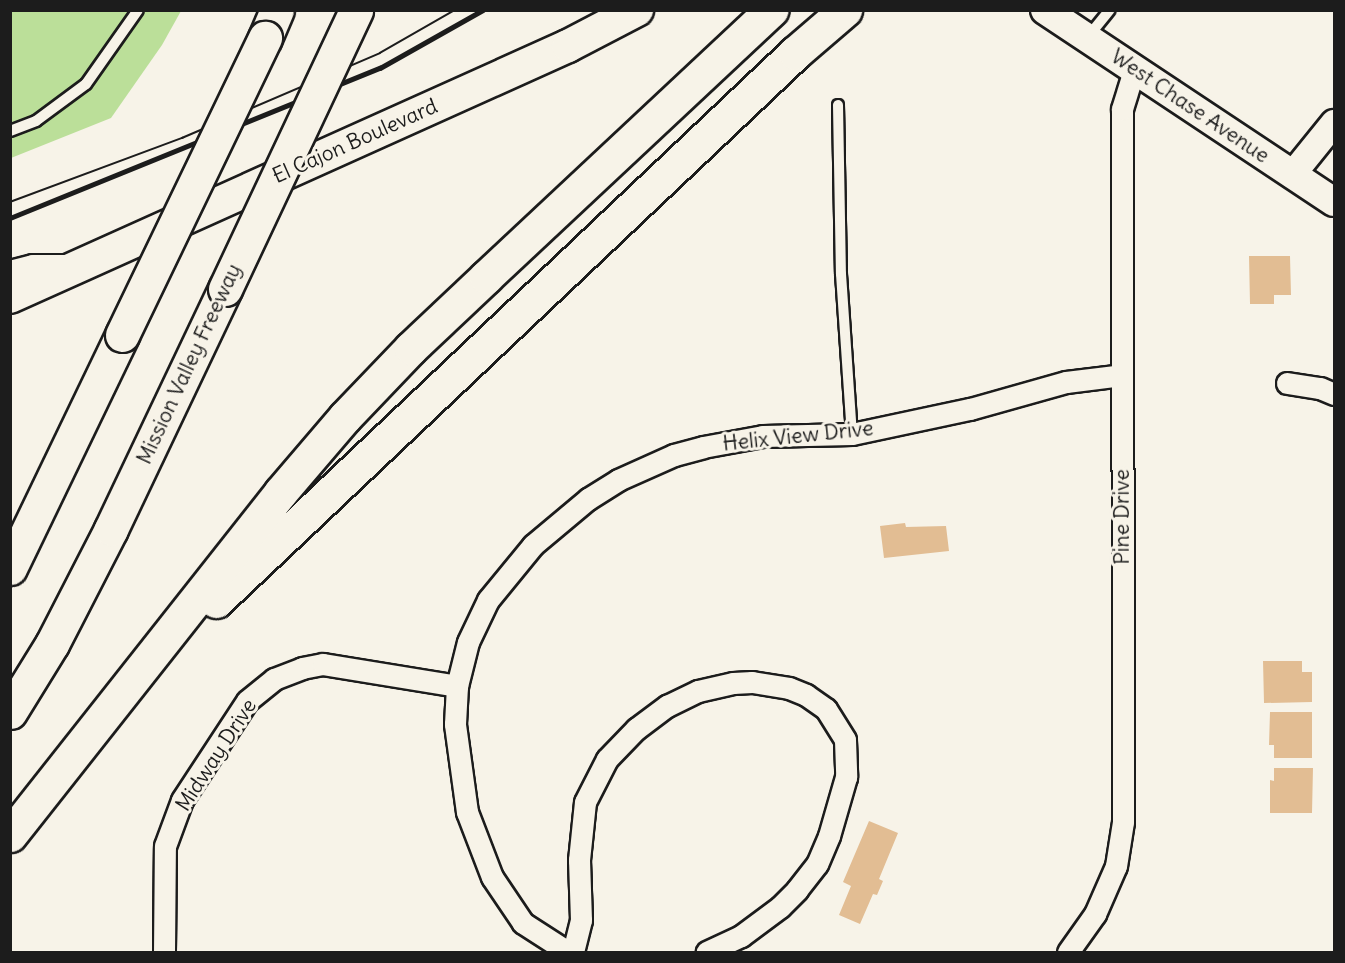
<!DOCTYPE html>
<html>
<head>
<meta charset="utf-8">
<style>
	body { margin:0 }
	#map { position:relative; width:1345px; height:963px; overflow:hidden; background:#f7f3e8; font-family:Delius,sans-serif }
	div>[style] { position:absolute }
	.green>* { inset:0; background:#bbdf99 }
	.building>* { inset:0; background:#e2bd93 }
	.roads { filter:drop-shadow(2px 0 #1c1c1c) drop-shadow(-2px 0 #1c1c1c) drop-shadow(0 2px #1c1c1c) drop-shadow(0 -2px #1c1c1c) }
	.service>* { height:10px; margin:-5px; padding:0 5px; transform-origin:5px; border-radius:5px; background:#f7f3e8 }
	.minor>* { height:21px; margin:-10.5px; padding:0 10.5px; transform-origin:10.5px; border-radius:10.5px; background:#f7f3e8 }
	.tertiary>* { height:26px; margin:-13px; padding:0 13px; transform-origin:13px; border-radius:13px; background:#f7f3e8 }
	.secondary>* { height:28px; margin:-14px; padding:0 14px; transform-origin:14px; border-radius:14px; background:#f7f3e8 }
	.primary>* { height:32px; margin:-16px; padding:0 16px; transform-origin:16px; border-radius:16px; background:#f7f3e8 }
	.motorway>* { height:33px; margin:-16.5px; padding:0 16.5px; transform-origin:16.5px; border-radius:16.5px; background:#f7f3e8 }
	.tram>* { height:1.5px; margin:-0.75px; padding:0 0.75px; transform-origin:0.75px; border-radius:0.75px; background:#1c1c1c }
	.rail>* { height:4.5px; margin:-2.25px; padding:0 2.25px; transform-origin:2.25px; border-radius:2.25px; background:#1c1c1c }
	.bridges { filter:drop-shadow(2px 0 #1c1c1c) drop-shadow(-2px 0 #1c1c1c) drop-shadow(0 2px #1c1c1c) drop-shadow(0 -2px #1c1c1c) }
	.motorway-bridge>* { height:33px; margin:-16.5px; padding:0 16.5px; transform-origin:16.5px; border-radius:16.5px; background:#f7f3e8 }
	span { translate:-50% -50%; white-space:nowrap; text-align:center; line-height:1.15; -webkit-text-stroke:6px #f7f3e8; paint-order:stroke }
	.street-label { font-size:21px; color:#1c1c1c }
	.frame { position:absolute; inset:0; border:12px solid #1c1c1c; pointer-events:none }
</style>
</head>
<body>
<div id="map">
	<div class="green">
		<div style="clip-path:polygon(11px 11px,181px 11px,162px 45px,111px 118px,11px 158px)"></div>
	</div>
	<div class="building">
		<div style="clip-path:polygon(1249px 256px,1290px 256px,1291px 295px,1274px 295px,1274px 304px,1250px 304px)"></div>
		<div style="clip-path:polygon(905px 523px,906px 527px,946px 526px,949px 551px,884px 558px,880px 526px)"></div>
		<div style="clip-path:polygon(1263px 661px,1302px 661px,1302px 672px,1312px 672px,1312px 702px,1264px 703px)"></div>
		<div style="clip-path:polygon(1270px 712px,1312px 712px,1312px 758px,1274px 758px,1274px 745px,1269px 745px)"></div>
		<div style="clip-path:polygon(1274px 768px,1313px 768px,1312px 813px,1270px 813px,1270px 780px,1274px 781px)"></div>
		<div style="clip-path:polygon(869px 821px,898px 833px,879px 879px,883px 881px,877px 895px,873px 894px,860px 924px,839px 915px,851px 886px,843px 882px)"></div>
	</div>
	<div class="roads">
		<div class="service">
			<div style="left:1087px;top:38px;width:36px;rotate:-51deg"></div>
			<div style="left:838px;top:105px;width:169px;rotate:89deg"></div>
			<div style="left:841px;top:274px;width:160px;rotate:86.1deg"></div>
			<div style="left:10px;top:131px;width:28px;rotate:-21deg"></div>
			<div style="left:36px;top:121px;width:62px;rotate:-36.5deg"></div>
			<div style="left:86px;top:84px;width:90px;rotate:-54.9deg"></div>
		</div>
		<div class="minor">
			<div style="left:1287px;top:383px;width:33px;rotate:9deg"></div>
			<div style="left:1320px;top:388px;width:15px;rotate:23deg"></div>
			<div style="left:164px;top:952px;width:106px;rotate:-89.5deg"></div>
			<div style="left:165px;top:846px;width:49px;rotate:-69.7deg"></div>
			<div style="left:182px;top:800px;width:118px;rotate:-56.7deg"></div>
			<div style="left:247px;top:701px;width:35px;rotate:-39deg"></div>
			<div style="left:274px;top:679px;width:30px;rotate:-21deg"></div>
			<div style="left:302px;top:668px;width:21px;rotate:-11deg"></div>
			<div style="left:323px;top:664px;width:136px;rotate:9.3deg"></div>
			<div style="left:568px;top:952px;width:54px;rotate:-147.2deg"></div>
			<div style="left:523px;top:923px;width:55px;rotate:-124deg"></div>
			<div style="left:492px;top:877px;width:70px;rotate:-111deg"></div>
			<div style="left:467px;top:812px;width:89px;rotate:-97.8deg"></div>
			<div style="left:455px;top:724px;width:38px;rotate:-87deg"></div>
			<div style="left:457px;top:686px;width:45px;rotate:-76deg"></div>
			<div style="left:468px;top:642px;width:47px;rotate:-64.5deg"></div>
			<div style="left:488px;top:600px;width:71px;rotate:-50.7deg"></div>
			<div style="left:533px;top:545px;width:72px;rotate:-39.9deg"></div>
			<div style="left:588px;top:499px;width:36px;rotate:-32deg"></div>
			<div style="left:618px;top:480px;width:61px;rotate:-24.1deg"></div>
			<div style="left:674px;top:455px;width:30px;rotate:-15deg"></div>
			<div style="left:703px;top:447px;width:61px;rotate:-10.4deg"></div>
			<div style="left:763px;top:436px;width:89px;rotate:-1.3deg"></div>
			<div style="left:852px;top:434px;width:121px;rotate:-12deg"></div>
			<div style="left:970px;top:409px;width:100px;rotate:-15.7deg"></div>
			<div style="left:1066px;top:382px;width:56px;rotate:-7.1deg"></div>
			<div style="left:573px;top:952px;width:33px;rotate:-76deg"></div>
			<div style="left:581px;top:920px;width:60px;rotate:-91.9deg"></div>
			<div style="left:579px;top:860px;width:58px;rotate:-84.1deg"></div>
			<div style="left:585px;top:802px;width:48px;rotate:-62.9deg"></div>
			<div style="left:607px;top:759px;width:42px;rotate:-46deg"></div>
			<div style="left:636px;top:729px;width:39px;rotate:-37deg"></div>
			<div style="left:667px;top:706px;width:34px;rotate:-26deg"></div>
			<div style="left:698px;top:691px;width:36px;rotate:-13deg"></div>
			<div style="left:733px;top:683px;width:19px;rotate:-3deg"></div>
			<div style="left:752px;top:682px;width:37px;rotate:9deg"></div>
			<div style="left:789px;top:688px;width:18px;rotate:22deg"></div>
			<div style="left:806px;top:695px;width:24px;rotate:35deg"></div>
			<div style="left:826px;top:709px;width:36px;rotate:58deg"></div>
			<div style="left:845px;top:740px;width:37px;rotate:88deg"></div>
			<div style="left:846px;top:777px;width:61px;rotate:106.1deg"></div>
			<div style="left:829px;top:836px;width:30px;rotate:113deg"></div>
			<div style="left:817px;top:864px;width:33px;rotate:128deg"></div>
			<div style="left:797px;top:890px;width:24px;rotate:135deg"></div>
			<div style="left:780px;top:907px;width:49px;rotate:143.4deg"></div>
			<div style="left:741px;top:936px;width:38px;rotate:155deg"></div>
			<div style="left:1068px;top:952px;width:47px;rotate:-54.6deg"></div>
			<div style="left:1095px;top:914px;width:52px;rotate:-66.4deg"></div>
			<div style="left:1116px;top:866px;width:45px;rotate:-81deg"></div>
			<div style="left:1123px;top:822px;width:713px;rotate:-90.08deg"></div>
			<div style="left:1122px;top:109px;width:41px;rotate:-72.9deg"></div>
		</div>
		<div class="tertiary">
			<div style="left:1292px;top:175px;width:67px;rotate:-51.1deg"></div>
		</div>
		<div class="secondary">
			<div style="left:1045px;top:10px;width:347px;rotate:33.6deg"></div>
			<div style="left:10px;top:275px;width:25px;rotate:-14deg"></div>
			<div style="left:34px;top:269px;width:37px"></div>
		</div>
		<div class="primary">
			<div style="left:10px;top:297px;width:612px;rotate:-24.22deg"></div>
			<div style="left:568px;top:46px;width:78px;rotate:-27.6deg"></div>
		</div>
		<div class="motorway">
			<div style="left:265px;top:38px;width:30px;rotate:-67deg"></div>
			<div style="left:10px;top:568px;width:259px;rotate:-64.3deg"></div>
			<div style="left:216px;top:601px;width:797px;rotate:-43.42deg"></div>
			<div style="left:795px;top:53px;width:66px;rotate:-40.7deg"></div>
			<div style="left:10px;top:712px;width:80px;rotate:-58.3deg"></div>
			<div style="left:52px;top:644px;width:129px;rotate:-62.8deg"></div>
			<div style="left:111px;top:529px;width:266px;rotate:-64.6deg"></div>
			<div style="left:10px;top:835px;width:436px;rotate:-51.7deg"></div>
			<div style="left:280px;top:493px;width:100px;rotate:-49.5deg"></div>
			<div style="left:345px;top:417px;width:95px;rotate:-46.3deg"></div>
			<div style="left:411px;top:348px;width:103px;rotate:-43.4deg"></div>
			<div style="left:486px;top:277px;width:391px;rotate:-43.1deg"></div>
		</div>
	</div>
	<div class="tram">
		<div style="left:10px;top:202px;width:184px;rotate:-20.4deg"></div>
		<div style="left:182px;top:138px;width:215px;rotate:-23.2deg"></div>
		<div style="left:380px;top:53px;width:86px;rotate:-29.8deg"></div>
	</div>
	<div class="rail">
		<div style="left:10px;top:218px;width:399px;rotate:-22.1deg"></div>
		<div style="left:380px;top:68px;width:118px;rotate:-29.4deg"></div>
	</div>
	<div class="bridges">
		<div class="motorway-bridge">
			<div style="left:225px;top:289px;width:308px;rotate:-64.8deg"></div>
			<div style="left:122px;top:335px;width:330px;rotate:-64.3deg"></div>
		</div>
	</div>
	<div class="street-label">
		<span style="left:1190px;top:106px;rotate:34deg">West Chase Avenue</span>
		<span style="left:355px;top:141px;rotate:-24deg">El Cajon Boulevard</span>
		<span style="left:189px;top:364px;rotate:-65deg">Mission Valley Freeway</span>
		<span style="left:798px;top:436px;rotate:-6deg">Helix View Drive</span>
		<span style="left:1122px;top:517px;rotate:-90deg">Pine Drive</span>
		<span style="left:216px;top:755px;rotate:-57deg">Midway Drive</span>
	</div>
	<div class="frame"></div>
</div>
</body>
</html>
